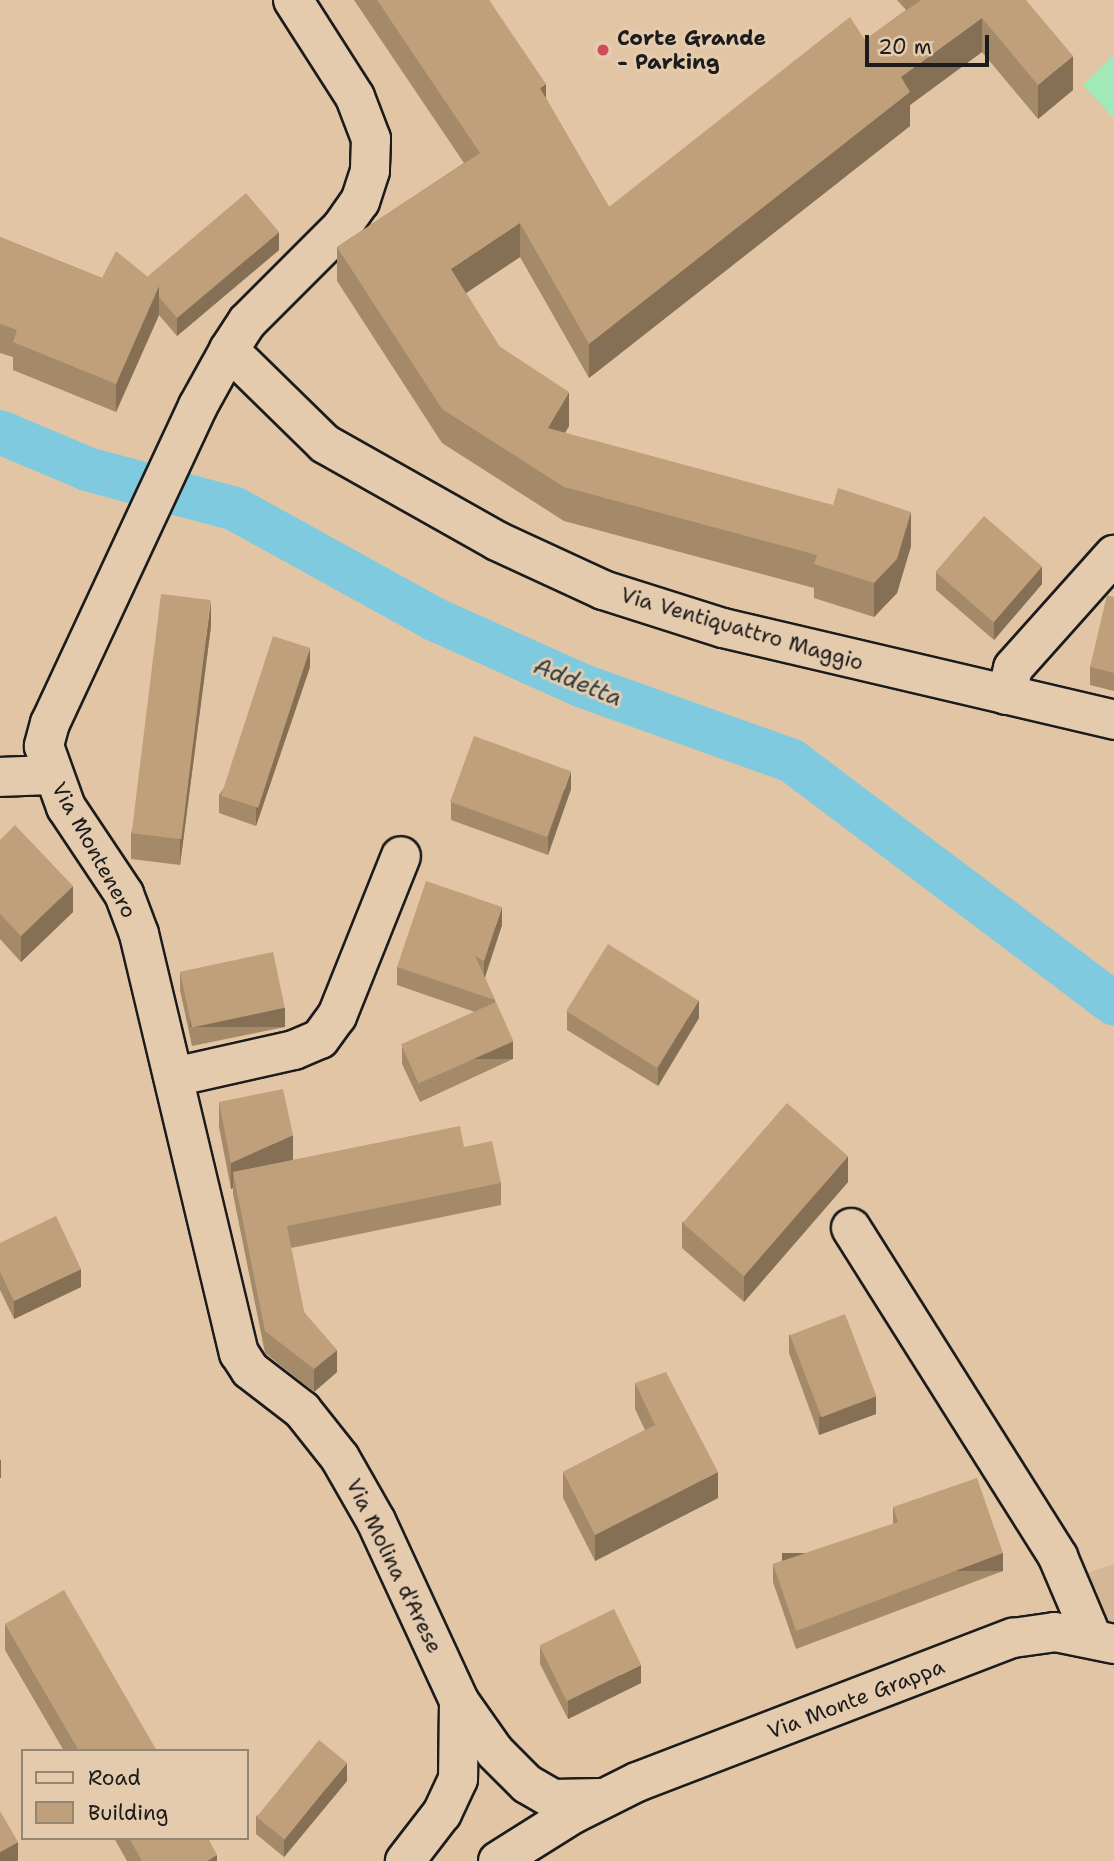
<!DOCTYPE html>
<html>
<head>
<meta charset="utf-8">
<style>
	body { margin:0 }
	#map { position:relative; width:1114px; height:1861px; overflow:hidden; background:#e1c5a5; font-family:"Shantell Sans",sans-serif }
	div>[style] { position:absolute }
	.built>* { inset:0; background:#d3b796 }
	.green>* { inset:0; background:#a1e9b8 }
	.canal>* { height:44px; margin:-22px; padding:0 22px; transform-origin:22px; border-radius:22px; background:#7fcadf }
	.roads { filter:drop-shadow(2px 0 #1c1c1c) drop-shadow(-2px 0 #1c1c1c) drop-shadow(0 2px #1c1c1c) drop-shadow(0 -2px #1c1c1c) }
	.street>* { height:38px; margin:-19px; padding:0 19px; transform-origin:19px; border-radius:19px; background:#e5cbad }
	.wall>* { inset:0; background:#a48a69 }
	.shaded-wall>* { inset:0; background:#867055; transform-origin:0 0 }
	.building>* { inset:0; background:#bfa07a; transform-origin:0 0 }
	.dots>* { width:19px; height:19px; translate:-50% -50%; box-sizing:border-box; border:4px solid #e5cbad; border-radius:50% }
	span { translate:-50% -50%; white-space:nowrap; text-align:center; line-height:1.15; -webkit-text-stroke:6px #e5cbad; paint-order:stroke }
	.poi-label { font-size:21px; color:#1c1c1c; font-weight:700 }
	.left { translate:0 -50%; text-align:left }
	.street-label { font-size:21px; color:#1c1c1c }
	.water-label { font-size:23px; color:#303f43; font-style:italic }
	.legend { position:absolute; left:21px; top:1749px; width:228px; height:91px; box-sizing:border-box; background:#e5cbad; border:2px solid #958573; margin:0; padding:9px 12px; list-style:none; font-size:21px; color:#1c1c1c }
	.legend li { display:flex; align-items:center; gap:14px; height:35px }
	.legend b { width:35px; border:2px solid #958573 }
	.scale { position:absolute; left:865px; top:35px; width:124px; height:32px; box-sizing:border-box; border:4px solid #1c1c1c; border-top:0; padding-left:9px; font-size:21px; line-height:24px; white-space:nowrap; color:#1c1c1c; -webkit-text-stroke:5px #e5cbad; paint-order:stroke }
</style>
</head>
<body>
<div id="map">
	<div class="built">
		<div style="clip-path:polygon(1114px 1564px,1114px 1669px,1055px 1584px)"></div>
	</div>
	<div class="green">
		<div style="clip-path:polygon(1114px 54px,1114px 119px,1083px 85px)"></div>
	</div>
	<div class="canal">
		<div style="left:0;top:432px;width:95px;rotate:23deg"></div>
		<div style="left:87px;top:469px;width:153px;rotate:15.1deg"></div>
		<div style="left:235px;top:509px;width:227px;rotate:28.9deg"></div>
		<div style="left:434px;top:619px;width:163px;rotate:24.2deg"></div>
		<div style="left:583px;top:686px;width:222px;rotate:19.7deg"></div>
		<div style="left:792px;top:761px;width:403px;rotate:37deg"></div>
	</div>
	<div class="roads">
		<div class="street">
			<div style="left:293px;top:0;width:115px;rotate:57.4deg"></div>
			<div style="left:355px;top:97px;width:45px;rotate:69.1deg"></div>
			<div style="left:371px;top:139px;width:32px;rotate:92deg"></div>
			<div style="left:370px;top:171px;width:32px;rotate:108deg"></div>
			<div style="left:360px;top:201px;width:32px;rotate:125deg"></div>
			<div style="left:342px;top:227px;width:134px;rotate:135deg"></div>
			<div style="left:247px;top:322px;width:33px;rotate:123deg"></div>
			<div style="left:229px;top:350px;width:64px;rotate:119deg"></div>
			<div style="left:198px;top:406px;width:350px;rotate:115deg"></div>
			<div style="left:50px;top:723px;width:24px;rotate:105deg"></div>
			<div style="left:44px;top:746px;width:65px;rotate:70.2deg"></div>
			<div style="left:66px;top:807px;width:105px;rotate:56.3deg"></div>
			<div style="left:124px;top:894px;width:43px;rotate:69.4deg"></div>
			<div style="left:139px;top:934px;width:431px;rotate:76.6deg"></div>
			<div style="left:239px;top:1353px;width:20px;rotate:57deg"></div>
			<div style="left:250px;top:1370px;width:66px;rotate:37.6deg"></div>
			<div style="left:302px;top:1410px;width:61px;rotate:51.6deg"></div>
			<div style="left:340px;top:1458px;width:73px;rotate:60.3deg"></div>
			<div style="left:376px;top:1521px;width:198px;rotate:65.2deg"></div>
			<div style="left:459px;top:1701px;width:78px;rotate:90.7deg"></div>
			<div style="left:458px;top:1779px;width:38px;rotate:115deg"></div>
			<div style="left:442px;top:1813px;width:61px;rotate:127.6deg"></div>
			<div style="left:229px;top:350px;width:134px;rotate:44.4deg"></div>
			<div style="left:325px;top:444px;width:197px;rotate:29.4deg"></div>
			<div style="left:497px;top:541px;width:117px;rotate:24.8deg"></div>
			<div style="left:603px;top:590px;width:126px;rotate:17.6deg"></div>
			<div style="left:723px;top:628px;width:402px;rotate:13.2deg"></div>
			<div style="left:1006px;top:695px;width:28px;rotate:-75deg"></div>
			<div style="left:1013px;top:668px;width:152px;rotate:-48.2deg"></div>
			<div style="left:0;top:777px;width:52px;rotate:-2.2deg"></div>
			<div style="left:174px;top:1077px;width:123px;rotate:-12.7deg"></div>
			<div style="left:294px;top:1050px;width:28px;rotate:-23deg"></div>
			<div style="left:320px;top:1039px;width:29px;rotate:-54deg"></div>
			<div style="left:337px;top:1016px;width:172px;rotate:-68.2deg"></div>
			<div style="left:851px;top:1228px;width:389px;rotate:57.8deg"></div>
			<div style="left:1058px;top:1557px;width:87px;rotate:67deg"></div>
			<div style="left:459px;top:1701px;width:62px;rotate:54.8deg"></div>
			<div style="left:495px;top:1752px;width:45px;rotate:45deg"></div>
			<div style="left:527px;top:1784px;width:30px;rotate:30deg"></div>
			<div style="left:553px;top:1799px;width:48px;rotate:-1.2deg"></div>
			<div style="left:498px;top:1861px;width:89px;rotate:-32.1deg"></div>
			<div style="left:573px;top:1814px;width:72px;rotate:-26.6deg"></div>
			<div style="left:637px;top:1782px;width:403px;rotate:-21deg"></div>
			<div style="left:1013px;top:1638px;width:42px;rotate:-8.1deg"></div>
			<div style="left:1055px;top:1632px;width:60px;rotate:11.5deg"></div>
		</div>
	</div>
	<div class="wall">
		<div style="clip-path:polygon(354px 0,489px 0,609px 207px,865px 40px,906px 10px,897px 0,1026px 0,1073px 90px,1038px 119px,982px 52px,910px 105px,910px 126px,589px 378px,520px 257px,466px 293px,499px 346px,569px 426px,565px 433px,911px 546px,897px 593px,874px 617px,814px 598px,814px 588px,564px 521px,442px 443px,337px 281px,337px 247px,464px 163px)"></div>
		<div style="clip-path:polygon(0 237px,102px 278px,147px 277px,279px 250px,177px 336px,159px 315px,116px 412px,13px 370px,13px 357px,0 353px)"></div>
		<div style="clip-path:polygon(936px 572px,1042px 584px,994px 640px,936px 590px)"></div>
		<div style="clip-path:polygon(1114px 597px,1114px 691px,1090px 685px,1090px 667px)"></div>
		<div style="clip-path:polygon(211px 626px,180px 865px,131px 859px,131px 833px)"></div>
		<div style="clip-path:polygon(310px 667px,256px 826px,219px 813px,219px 795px)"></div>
		<div style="clip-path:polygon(571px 789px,548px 855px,451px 820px,451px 802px)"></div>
		<div style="clip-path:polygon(0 840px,73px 912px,21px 962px,0 939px)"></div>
		<div style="clip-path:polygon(502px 925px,485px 978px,495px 1000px,513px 1059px,420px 1102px,402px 1064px,402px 1046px,475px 1012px,397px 985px,397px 967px)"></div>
		<div style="clip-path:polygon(180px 972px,285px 1027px,192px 1046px,180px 990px)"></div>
		<div style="clip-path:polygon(567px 1012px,699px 1018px,658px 1086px,567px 1030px)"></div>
		<div style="clip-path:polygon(219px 1102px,293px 1160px,464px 1147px,501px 1183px,501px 1205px,291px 1248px,304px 1312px,337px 1372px,314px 1392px,265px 1353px,233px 1194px,233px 1188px,231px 1189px,219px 1127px)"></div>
		<div style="clip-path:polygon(848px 1182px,744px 1302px,682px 1248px,682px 1222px)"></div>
		<div style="clip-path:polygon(0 1243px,81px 1287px,14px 1319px,0 1290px)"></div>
		<div style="clip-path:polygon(789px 1334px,876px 1414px,819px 1435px,789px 1353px)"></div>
		<div style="clip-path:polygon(635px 1383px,718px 1498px,595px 1561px,563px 1498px,563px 1472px,645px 1430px,635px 1409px)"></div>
		<div style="clip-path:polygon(893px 1507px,1003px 1571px,796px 1649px,773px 1582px,773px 1564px,893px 1524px)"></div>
		<div style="clip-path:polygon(5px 1624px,157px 1751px,64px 1751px,5px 1650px)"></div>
		<div style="clip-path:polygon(540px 1646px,641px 1683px,568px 1719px,540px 1664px)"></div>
		<div style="clip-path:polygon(347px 1781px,284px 1857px,256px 1834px,256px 1816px)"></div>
		<div style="clip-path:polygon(114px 1838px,208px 1838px,217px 1861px,127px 1861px)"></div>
	</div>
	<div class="shaded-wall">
		<div style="clip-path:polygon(982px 18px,982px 52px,910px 105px,910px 126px,589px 378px,589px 344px,901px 77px)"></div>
		<div style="clip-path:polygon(1073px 56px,1073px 90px,1038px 119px,1038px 85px)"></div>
		<div style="clip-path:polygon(546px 84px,546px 118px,540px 88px)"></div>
		<div style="clip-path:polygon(520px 223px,520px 257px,451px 303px,451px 269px)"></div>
		<div style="clip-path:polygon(279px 232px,279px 250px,177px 336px,177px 318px)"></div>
		<div style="clip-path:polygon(159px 286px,159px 315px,116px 412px,116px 384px)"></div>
		<div style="clip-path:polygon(569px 392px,569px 426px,548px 462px,548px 428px)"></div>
		<div style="clip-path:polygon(911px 512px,911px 546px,897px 593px,874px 617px,874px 583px)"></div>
		<div style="clip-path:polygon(1042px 566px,1042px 584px,994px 640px,994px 622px)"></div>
		<div style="clip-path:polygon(211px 600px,211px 626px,180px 865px,180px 840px)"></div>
		<div style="clip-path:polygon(310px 648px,310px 667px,256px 826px,256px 808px)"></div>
		<div style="clip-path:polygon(571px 771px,571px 789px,548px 855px,548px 837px)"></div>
		<div style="clip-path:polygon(73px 886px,73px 912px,21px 962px,21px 936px)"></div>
		<div style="clip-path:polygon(502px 907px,502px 925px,484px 979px,484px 961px)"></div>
		<div style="clip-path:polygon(699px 1000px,699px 1018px,658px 1086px,658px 1068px)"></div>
		<div style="left:285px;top:1008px;width:19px;height:95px;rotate:90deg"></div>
		<div style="left:513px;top:1041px;width:18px;height:102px;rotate:90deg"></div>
		<div style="clip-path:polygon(293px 1135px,293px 1161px,233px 1172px,233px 1188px,231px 1189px,231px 1163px)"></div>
		<div style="clip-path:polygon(848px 1156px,848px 1182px,744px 1302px,744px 1276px)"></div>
		<div style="clip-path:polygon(81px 1269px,81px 1287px,14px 1319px,14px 1301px)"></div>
		<div style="clip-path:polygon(337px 1350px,337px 1372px,314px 1392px,314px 1369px)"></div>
		<div style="clip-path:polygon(876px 1396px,876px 1414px,819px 1435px,819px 1417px)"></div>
		<div style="left:1px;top:1460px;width:18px;height:1px;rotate:90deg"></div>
		<div style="clip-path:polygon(718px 1472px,718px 1498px,595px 1561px,595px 1535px)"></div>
		<div style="left:1003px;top:1553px;width:18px;height:221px;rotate:90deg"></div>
		<div style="clip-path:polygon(641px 1665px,641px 1683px,568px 1719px,568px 1701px)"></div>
		<div style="clip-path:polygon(347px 1763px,347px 1781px,284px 1857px,284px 1839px)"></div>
		<div style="clip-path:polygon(18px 1842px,18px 1861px,0 1861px,0 1852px)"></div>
		<div style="clip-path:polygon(217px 1855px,217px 1861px,207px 1861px)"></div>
	</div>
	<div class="building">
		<div style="clip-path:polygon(377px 0,489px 0,546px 84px,540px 88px,609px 207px,850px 17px,865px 40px,921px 0,1026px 0,1073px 56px,1038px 85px,982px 18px,901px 77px,910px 92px,589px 344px,520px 223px,451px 269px,499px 346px,569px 392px,548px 428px,833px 505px,838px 488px,911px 512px,897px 559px,874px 583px,814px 564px,817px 555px,564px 487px,442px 409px,337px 247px,480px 153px)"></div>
		<div style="clip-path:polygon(246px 193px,279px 232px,177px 318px,159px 297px,159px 286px,147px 277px)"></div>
		<div style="clip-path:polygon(0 237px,102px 278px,116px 251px,159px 286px,116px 384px,13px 342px,17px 330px,0 324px)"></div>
		<div style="left:984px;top:516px;width:77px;height:74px;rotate:41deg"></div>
		<div style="left:161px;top:594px;width:50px;height:241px;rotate:7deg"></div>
		<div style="clip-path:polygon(1107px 595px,1114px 597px,1114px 673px,1090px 667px)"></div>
		<div style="left:273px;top:636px;width:39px;height:168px;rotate:18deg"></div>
		<div style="left:474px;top:736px;width:103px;height:70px;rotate:20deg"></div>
		<div style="clip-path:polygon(15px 825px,73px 886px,21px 936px,0 914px,0 840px)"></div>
		<div style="clip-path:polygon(426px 881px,502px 907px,484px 961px,475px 956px,495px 1000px,397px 967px)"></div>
		<div style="left:608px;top:944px;width:107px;height:79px;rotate:32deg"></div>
		<div style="left:273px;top:952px;width:57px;height:95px;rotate:78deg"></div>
		<div style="left:496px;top:1002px;width:43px;height:104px;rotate:66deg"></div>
		<div style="clip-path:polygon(283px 1089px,293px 1135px,231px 1163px,219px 1102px)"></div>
		<div style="left:787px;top:1103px;width:81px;height:159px;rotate:41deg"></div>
		<div style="clip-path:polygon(460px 1126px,464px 1147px,492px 1141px,501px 1183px,287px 1226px,304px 1312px,337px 1350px,314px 1369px,265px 1331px,233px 1172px)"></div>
		<div style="clip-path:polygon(56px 1216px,81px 1269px,14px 1301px,0 1272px,0 1243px)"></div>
		<div style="left:845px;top:1314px;width:88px;height:59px;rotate:69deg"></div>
		<div style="clip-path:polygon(666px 1372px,718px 1472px,595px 1535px,563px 1472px,655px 1425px,635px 1383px)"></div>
		<div style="clip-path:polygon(977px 1478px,1003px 1553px,796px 1631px,773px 1564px,898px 1522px,893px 1507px)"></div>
		<div style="clip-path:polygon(64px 1590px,157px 1751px,79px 1751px,5px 1624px)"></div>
		<div style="left:614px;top:1609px;width:62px;height:83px;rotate:64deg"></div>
		<div style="left:319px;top:1740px;width:36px;height:99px;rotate:39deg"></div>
		<div style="clip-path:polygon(0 1811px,18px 1842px,0 1852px)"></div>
		<div style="clip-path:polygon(129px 1838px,208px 1838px,217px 1855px,207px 1861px,142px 1861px)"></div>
	</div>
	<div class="dots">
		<div style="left:603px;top:50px;background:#d1495b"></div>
	</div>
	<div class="poi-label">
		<span class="left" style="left:617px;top:50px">Corte Grande<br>- Parking</span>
	</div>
	<div class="street-label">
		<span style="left:742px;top:629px;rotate:16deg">Via Ventiquattro Maggio</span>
		<span style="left:94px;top:850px;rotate:61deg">Via Montenero</span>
		<span style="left:394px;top:1566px;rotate:64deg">Via Molina d'Arese</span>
		<span style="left:856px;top:1699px;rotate:-21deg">Via Monte Grappa</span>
	</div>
	<div class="water-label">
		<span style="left:578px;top:682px;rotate:22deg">Addetta</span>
	</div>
	<ul class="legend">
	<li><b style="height:9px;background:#e5cbad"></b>Road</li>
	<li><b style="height:19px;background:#bfa07a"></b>Building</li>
	</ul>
	<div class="scale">20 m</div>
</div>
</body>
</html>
